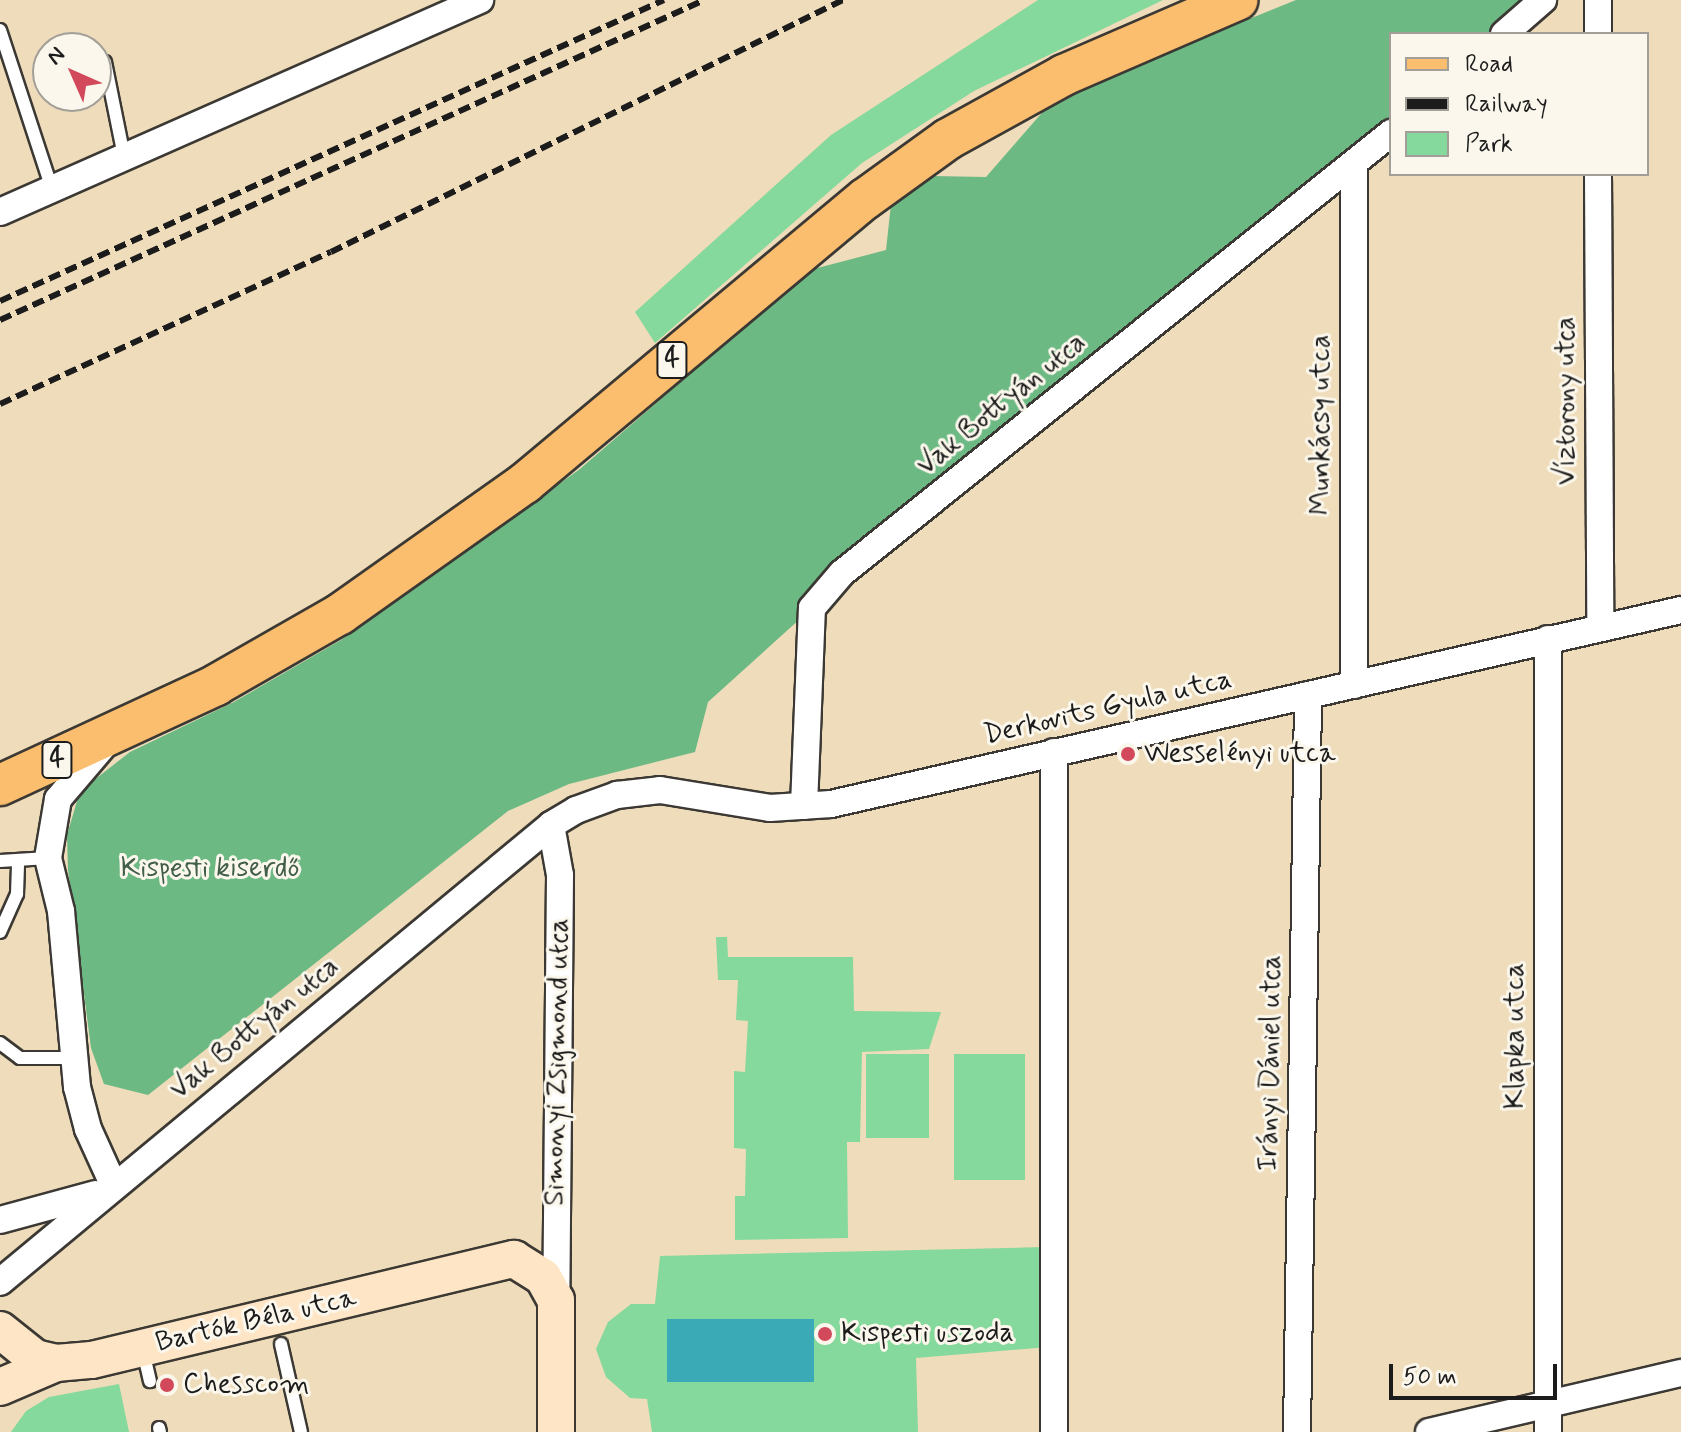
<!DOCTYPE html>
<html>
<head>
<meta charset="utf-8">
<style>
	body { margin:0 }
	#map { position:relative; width:1681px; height:1432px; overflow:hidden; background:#efdcba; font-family:Mynerve,sans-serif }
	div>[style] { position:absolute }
	.green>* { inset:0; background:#85d99c; transform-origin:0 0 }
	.forest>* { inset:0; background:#6cb984 }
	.water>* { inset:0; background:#3aaab7; transform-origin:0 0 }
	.roads { filter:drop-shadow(2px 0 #3c3934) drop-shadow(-2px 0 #3c3934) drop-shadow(0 2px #3c3934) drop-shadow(0 -2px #3c3934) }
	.service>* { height:12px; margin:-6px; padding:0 6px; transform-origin:6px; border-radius:6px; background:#fff }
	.minor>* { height:26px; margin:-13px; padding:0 13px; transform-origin:13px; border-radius:13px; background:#fff }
	.secondary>* { height:36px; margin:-18px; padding:0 18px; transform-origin:18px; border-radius:18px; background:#fde5c5 }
	.primary>* { height:40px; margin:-20px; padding:0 20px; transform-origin:20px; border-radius:20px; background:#fbbd6e }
	.rail>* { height:6px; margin-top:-3px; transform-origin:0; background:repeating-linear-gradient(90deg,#1c1c1c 0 12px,transparent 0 18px) }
	.dots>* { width:22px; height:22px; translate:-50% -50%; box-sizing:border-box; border:4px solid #fbf7ec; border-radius:50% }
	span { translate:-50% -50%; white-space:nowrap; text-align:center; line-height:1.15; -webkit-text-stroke:6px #fbf7ec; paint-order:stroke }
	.shield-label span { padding:2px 6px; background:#fbf7ec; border:2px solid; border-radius:6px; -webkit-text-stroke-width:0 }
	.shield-label { font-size:26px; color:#1c1c1c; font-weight:700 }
	.street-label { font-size:28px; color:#1c1c1c }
	.poi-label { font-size:28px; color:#1c1c1c }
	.left { translate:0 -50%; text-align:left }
	.park-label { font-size:28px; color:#415e49 }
	.legend { position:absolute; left:1389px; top:32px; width:260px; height:144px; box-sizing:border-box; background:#fbf7ec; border:2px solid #a29f99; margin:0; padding:10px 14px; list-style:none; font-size:24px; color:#1c1c1c }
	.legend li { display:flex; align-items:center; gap:16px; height:40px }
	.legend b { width:40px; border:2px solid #a29f99 }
	.north { position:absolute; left:32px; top:32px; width:80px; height:80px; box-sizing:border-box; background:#fbf7ec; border:2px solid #a29f99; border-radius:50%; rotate:315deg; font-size:22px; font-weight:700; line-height:32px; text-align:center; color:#1c1c1c }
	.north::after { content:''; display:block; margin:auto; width:28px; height:36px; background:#d1495b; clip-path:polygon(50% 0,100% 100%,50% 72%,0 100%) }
	.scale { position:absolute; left:1389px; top:1364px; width:168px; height:36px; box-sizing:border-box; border:4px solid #1c1c1c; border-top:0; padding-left:10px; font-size:24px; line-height:28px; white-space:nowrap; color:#1c1c1c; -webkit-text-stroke:6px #fbf7ec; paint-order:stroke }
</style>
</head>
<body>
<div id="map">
	<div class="green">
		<div style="clip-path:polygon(1038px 0,1163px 0,974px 91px,862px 163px,655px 343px,635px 312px,831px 135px)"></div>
		<div style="clip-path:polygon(716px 937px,727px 937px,728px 957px,853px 957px,854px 1011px,941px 1012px,929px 1049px,862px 1052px,860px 1142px,847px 1142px,848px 1238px,735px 1240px,735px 1196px,745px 1196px,746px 1149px,734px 1148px,734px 1071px,745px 1072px,748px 1021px,736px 1020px,738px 980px,718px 980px)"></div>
		<div style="left:866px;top:1054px;width:63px;height:84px"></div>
		<div style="left:954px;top:1054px;width:71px;height:126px"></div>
		<div style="clip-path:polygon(1046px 1247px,1048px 1347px,916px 1358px,918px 1432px,652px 1432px,647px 1399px,630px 1398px,606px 1377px,596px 1349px,608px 1322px,631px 1304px,655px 1304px,660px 1256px)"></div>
		<div style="clip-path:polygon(119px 1384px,129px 1432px,11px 1432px,26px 1411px,49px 1397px)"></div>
	</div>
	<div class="forest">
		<div style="clip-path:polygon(1296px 0,1540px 0,1503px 34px,1391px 34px,1391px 126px,812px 608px,708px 702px,695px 752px,569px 784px,508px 811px,148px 1095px,104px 1084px,91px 1048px,68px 870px,67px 835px,80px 791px,130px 752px,232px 703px,341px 640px,580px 469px,810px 270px,886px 250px,891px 204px,932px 176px,986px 177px,1047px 107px,1110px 75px)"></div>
	</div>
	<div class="water">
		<div style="left:814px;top:1319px;width:63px;height:147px;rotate:90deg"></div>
	</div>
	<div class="roads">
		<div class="service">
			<div style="left:0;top:30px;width:167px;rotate:71.9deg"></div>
			<div style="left:105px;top:62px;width:96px;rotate:78.6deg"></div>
			<div style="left:0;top:861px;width:48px;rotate:-3.6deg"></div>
			<div style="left:0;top:932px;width:42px;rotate:-65.9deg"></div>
			<div style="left:17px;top:894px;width:33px;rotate:-88deg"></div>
			<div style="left:0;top:1043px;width:25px;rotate:37deg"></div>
			<div style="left:20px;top:1058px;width:54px"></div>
			<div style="left:281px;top:1344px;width:90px;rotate:77.2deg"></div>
			<div style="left:143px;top:1351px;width:31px;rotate:77deg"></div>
			<div style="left:159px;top:1428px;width:4px;rotate:76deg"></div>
		</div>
		<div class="minor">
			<div style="left:1598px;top:0;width:34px;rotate:90deg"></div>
			<div style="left:1504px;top:34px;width:52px;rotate:-41.1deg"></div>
			<div style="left:1598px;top:174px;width:454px;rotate:89.7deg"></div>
			<div style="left:0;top:212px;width:525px;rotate:-23.83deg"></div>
			<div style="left:1354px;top:685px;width:520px;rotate:-90deg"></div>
			<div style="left:104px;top:745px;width:71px;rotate:130.4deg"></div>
			<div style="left:58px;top:799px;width:60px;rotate:99.6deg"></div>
			<div style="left:48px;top:858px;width:55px;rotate:76.2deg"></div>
			<div style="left:61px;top:911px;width:177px;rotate:84.8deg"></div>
			<div style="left:77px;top:1087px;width:43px;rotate:75.3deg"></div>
			<div style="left:88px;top:1129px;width:63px;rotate:65.5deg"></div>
			<div style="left:804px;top:806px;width:198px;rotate:-87.7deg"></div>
			<div style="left:812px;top:608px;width:46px;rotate:-49.4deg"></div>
			<div style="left:842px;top:573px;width:704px;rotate:-38.71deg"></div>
			<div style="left:551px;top:825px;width:51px;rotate:79.8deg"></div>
			<div style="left:560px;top:875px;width:425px;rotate:90.5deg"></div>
			<div style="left:0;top:1220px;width:99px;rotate:-15.2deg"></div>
			<div style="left:0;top:1282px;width:716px;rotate:-39.67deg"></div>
			<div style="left:551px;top:825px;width:29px;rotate:-31deg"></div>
			<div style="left:576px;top:810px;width:44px;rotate:-20.1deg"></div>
			<div style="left:617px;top:795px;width:43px;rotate:-6.6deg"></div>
			<div style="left:660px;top:790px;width:111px;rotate:9.3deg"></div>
			<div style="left:770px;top:808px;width:61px;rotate:-3.8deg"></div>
			<div style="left:831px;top:804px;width:872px;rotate:-12.86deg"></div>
			<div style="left:1054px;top:1432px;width:680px;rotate:-90deg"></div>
			<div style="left:1297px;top:1432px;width:737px;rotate:-89.14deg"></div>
			<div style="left:1429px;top:1432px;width:259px;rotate:-13.2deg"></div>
			<div style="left:1548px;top:1432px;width:793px;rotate:-90deg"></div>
		</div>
		<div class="secondary">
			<div style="left:0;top:1330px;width:45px;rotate:38.7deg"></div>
			<div style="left:35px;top:1358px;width:22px;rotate:13deg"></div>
			<div style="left:0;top:1387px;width:61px;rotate:-23.2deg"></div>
			<div style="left:56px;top:1363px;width:36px;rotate:-5deg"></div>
			<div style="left:92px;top:1360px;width:434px;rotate:-13.5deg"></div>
			<div style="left:514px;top:1259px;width:34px;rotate:32deg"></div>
			<div style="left:543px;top:1277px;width:26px;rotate:61deg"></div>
			<div style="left:556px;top:1300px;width:132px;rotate:90deg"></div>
		</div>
		<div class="primary">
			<div style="left:0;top:785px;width:238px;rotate:-24.8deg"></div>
			<div style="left:216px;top:685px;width:143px;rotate:-29.8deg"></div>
			<div style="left:340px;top:614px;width:227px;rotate:-35.3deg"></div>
			<div style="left:525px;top:483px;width:443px;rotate:-39.9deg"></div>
			<div style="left:865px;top:199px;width:102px;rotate:-35.9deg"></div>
			<div style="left:948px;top:139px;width:132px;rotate:-28.9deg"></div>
			<div style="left:1064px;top:75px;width:189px;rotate:-23.4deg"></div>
		</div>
	</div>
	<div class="rail">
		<div style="left:0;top:301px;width:729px;rotate:-24.39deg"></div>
		<div style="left:0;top:320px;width:773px;rotate:-24.44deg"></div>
		<div style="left:0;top:404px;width:364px;rotate:-24.7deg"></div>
		<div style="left:331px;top:252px;width:571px;rotate:-26.21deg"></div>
	</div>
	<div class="dots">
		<div style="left:1128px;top:754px;background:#d1495b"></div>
		<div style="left:825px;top:1334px;background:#d1495b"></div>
		<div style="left:167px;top:1385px;background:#d1495b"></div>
	</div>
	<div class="shield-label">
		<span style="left:672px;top:360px">4</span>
		<span style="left:57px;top:760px">4</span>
	</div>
	<div class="street-label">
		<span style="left:1567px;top:401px;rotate:-90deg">Víztorony utca</span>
		<span style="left:1002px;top:405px;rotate:-39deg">Vak Bottyán utca</span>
		<span style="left:1322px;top:425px;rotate:-90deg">Munkácsy utca</span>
		<span style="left:1108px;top:708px;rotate:-13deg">Derkovits Gyula utca</span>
		<span style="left:255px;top:1029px;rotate:-39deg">Vak Bottyán utca</span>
		<span style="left:1516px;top:1036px;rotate:-90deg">Klapka utca</span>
		<span style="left:558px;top:1062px;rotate:-89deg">Simonyi Zsigmond utca</span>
		<span style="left:1271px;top:1063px;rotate:-89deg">Irányi Dániel utca</span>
		<span style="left:256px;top:1321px;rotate:-13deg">Bartók Béla utca</span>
	</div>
	<div class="poi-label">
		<span class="left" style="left:1144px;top:754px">Wesselényi utca</span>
		<span class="left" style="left:841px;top:1334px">Kispesti uszoda</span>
		<span class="left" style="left:183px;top:1385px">Chesscom</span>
	</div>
	<div class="park-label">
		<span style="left:210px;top:869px">Kispesti kiserdő</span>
	</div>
	<ul class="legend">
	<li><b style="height:10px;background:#fbbd6e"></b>Road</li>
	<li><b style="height:10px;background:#1c1c1c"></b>Railway</li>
	<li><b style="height:22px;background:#85d99c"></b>Park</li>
	</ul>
	<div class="north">N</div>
	<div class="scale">50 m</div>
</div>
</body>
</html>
